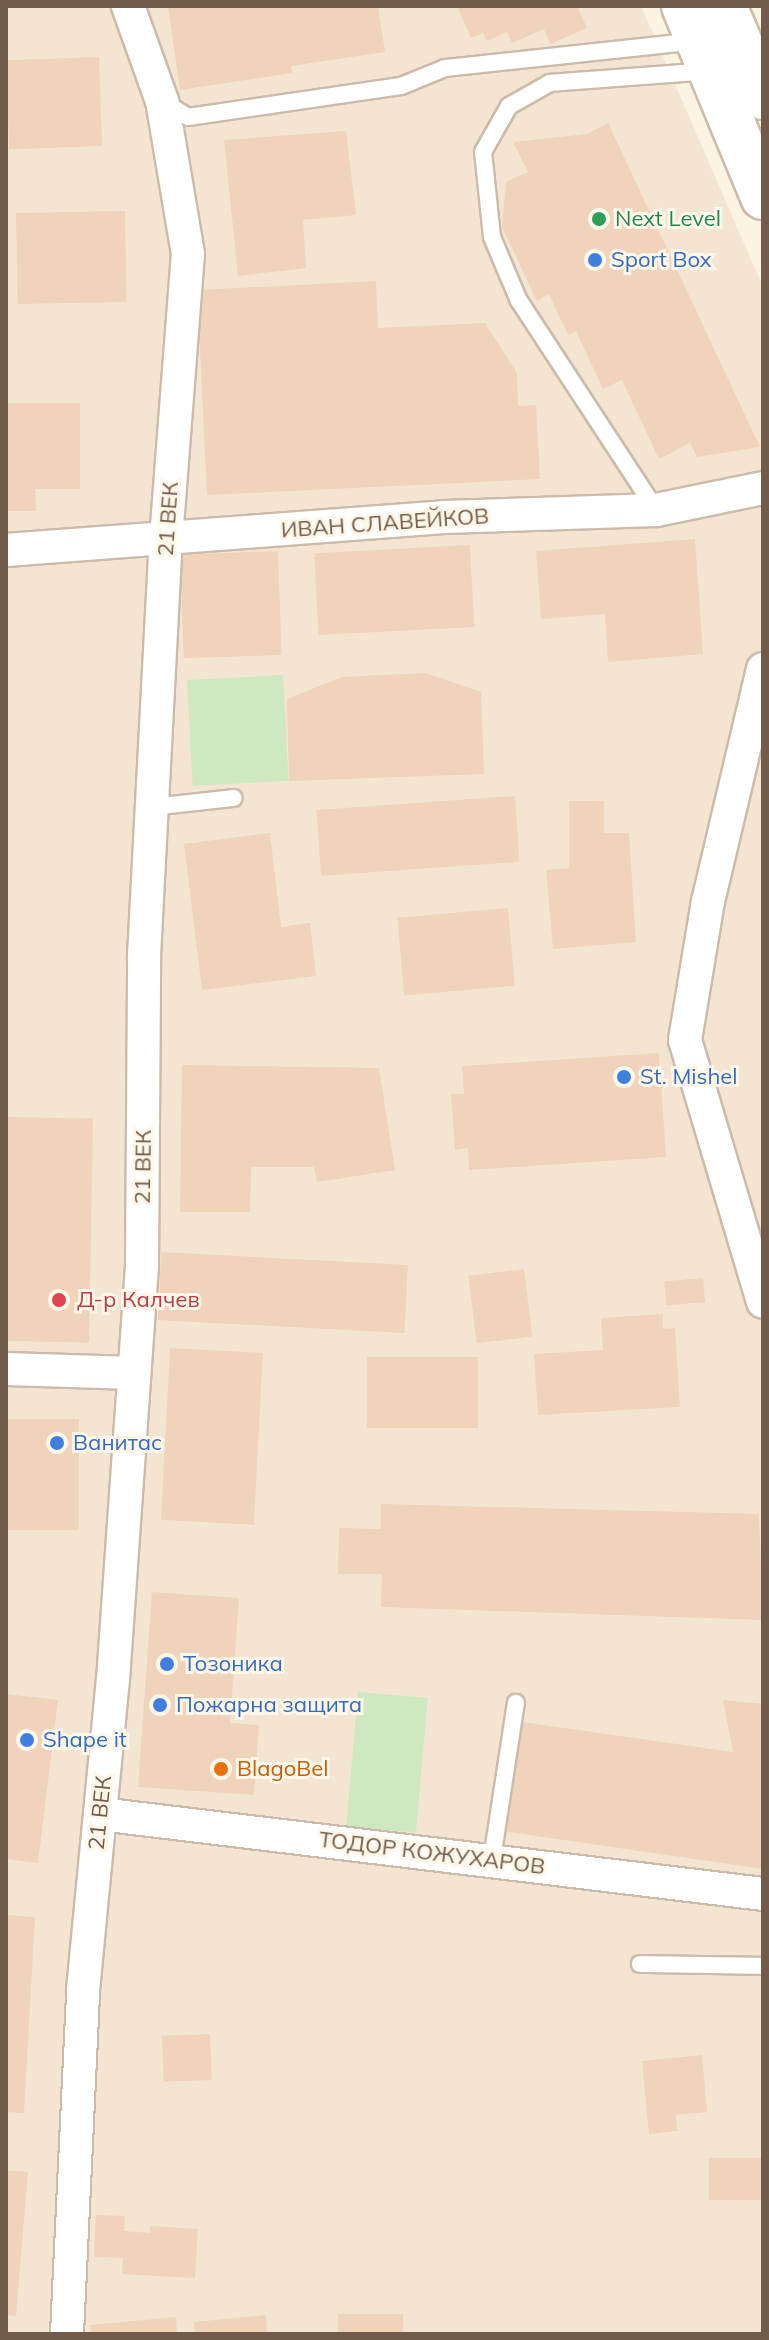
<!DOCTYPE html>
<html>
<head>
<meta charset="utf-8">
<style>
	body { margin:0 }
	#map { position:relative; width:769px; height:2340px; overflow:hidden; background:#fbf3e3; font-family:Mulish,sans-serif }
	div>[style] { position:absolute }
	.residential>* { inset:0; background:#f3e5d2 }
	.green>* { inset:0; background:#cfe8c2; transform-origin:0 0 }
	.building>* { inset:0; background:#f0d3bb; transform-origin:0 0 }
	.roads { filter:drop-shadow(2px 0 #cba) drop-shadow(-2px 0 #cba) drop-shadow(0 2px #cba) drop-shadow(0 -2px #cba) }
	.service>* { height:16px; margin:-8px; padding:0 8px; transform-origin:8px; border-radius:8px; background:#fff }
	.minor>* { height:32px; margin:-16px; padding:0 16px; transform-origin:16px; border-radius:16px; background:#fff }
	.secondary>* { height:44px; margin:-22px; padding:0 22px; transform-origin:22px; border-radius:22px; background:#fff }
	.dots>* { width:22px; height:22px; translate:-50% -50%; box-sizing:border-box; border:4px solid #fef7e9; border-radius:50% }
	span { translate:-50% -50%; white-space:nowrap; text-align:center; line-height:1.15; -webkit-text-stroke:6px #fef7e9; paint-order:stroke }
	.leisure-label { font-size:22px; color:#27864d }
	.left { translate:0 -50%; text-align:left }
	.shop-label { font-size:22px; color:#366cbe }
	.street-label { font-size:22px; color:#725b4a }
	.health-label { font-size:22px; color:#be3a42 }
	.food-label { font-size:22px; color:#c56008 }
	.frame { position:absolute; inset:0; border:8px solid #725b4a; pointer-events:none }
</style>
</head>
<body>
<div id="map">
	<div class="residential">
		<div style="clip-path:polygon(6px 6px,641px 6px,763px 287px,763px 2334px,6px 2334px)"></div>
	</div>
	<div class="green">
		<div style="left:283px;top:675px;width:106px;height:96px;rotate:87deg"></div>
		<div style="left:358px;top:1692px;width:70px;height:135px;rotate:5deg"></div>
	</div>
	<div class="building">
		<div style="clip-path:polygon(168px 6px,378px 6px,385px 52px,291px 66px,292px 73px,180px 90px)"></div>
		<div style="clip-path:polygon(457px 6px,577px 6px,587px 28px,550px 44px,544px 29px,512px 43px,507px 32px,487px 41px,483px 33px,471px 38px)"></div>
		<div style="left:99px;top:57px;width:89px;height:93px;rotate:88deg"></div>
		<div style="clip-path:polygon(608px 123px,655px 223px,760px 447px,697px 457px,690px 443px,659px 459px,622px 380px,603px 389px,576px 331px,568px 335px,549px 294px,537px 301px,502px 227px,506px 182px,528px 172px,513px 142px,587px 134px)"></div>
		<div style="clip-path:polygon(346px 131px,356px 215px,303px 220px,306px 268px,238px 276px,224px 140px)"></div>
		<div style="left:125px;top:211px;width:91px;height:109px;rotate:89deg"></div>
		<div style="clip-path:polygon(376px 281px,378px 328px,485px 323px,517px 373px,518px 406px,536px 405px,540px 479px,207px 495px,197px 290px)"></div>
		<div style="clip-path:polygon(6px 403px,80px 403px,80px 489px,35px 489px,36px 511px,6px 511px)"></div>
		<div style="clip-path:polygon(695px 539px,703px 654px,608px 662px,605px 614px,541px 619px,536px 551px)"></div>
		<div style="left:470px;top:545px;width:82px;height:156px;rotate:87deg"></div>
		<div style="left:278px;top:551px;width:104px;height:98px;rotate:88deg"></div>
		<div style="clip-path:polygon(426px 673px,481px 692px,484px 774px,289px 781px,287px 699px,342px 677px)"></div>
		<div style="left:515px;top:796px;width:66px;height:199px;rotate:86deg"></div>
		<div style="clip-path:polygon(569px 801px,604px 801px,604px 833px,629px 833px,636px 942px,553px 949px,546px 870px,569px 868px)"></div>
		<div style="clip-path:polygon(270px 833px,281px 927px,310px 923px,316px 976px,202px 990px,184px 844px)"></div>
		<div style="left:508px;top:908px;width:78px;height:111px;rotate:85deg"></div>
		<div style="clip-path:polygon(659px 1053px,666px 1157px,469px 1170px,468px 1148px,455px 1150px,451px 1094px,464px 1094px,462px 1066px)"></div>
		<div style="clip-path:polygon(182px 1065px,379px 1068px,395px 1170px,317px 1182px,314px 1167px,251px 1167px,250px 1212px,180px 1212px)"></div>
		<div style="left:6px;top:1117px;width:87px;height:224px;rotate:1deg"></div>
		<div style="left:408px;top:1265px;width:68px;height:247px;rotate:93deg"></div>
		<div style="left:524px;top:1269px;width:68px;height:56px;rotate:83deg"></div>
		<div style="left:703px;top:1278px;width:24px;height:39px;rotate:85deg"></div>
		<div style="clip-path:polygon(663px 1314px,663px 1329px,675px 1328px,680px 1407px,538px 1415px,534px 1354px,603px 1350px,601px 1318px)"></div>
		<div style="left:170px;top:1348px;width:93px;height:172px;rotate:3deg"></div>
		<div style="left:367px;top:1357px;width:111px;height:71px"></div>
		<div style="left:6px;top:1419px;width:73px;height:111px"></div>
		<div style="clip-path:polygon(381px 1504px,759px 1514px,763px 1620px,381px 1607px,382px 1574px,338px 1574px,339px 1528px,381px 1529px)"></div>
		<div style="clip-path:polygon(152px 1592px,239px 1598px,230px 1723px,259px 1725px,254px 1795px,138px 1787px)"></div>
		<div style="clip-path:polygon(6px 1694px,58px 1700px,38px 1863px,6px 1859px)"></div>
		<div style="clip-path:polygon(723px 1700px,763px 1704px,763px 1869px,503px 1831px,522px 1722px,733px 1752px)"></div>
		<div style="clip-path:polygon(6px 1915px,35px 1917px,24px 2113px,6px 2112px)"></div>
		<div style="left:210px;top:2034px;width:46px;height:48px;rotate:88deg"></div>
		<div style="clip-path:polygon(702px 2055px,707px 2112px,676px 2115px,677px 2131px,649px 2134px,642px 2061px)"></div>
		<div style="left:763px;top:2158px;width:42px;height:54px;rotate:90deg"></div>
		<div style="clip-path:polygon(6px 2170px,28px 2172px,16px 2316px,6px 2315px)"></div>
		<div style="clip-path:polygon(96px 2215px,125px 2216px,124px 2231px,150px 2233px,150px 2226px,198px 2229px,195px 2278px,122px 2274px,123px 2258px,94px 2257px)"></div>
		<div style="left:403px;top:2314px;width:20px;height:65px;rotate:90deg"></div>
		<div style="clip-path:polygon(266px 2315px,267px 2334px,195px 2334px,194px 2322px)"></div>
		<div style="clip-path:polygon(176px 2317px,177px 2334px,91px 2334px,90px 2325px)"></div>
	</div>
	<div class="roads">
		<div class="service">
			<div style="left:164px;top:102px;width:28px;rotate:32deg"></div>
			<div style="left:188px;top:117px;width:215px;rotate:-8.3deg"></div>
			<div style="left:401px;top:86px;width:48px;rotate:-22.2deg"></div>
			<div style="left:445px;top:68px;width:253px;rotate:-6.1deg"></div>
			<div style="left:656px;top:510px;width:250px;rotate:-123.2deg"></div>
			<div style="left:519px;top:301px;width:69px;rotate:-112.9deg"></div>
			<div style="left:492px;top:237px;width:85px;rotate:-96deg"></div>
			<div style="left:483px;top:152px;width:53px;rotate:-60.5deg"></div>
			<div style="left:509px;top:106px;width:47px;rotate:-29.3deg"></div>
			<div style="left:550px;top:83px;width:159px;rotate:-4.3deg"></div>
			<div style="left:152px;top:807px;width:82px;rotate:-6.3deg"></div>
			<div style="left:492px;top:1859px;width:158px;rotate:-81.3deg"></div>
			<div style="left:640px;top:1964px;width:123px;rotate:0.9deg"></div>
		</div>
		<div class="minor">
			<div style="left:6px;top:550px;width:439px;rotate:-4.3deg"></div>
			<div style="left:444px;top:517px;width:212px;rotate:-1.9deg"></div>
			<div style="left:656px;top:510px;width:109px;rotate:-11.6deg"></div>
			<div style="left:763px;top:669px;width:238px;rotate:103.3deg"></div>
			<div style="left:708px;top:901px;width:141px;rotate:99.4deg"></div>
			<div style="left:685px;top:1040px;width:273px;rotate:73.4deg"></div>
			<div style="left:6px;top:1369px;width:128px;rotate:1.8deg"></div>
			<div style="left:100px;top:1814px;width:668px;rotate:6.88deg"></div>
			<div style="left:67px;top:2334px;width:344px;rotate:-87.3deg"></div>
			<div style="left:83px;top:1990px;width:311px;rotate:-84.5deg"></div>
			<div style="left:113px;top:1680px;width:415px;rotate:-86deg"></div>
			<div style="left:142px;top:1266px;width:310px;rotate:-89.6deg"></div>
			<div style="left:144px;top:956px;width:418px;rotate:-87deg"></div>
			<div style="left:166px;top:539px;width:286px;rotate:-85.6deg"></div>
			<div style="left:188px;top:254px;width:155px;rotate:-99.6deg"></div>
			<div style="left:162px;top:101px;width:101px;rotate:-109.7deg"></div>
		</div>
		<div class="secondary">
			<div style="left:684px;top:6px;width:207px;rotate:67.5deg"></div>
			<div style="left:724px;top:6px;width:99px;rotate:66.8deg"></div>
		</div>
	</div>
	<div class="dots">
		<div style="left:599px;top:219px;background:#2e9e5b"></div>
		<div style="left:595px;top:260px;background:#3f7fe0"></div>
		<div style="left:624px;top:1077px;background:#3f7fe0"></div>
		<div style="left:59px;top:1300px;background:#e0444e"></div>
		<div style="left:57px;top:1443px;background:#3f7fe0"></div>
		<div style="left:167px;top:1664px;background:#3f7fe0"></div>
		<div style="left:160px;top:1705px;background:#3f7fe0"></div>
		<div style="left:27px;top:1740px;background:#3f7fe0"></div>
		<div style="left:221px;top:1769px;background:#e8710a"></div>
	</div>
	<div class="leisure-label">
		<span class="left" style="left:615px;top:219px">Next Level</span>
	</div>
	<div class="shop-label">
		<span class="left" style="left:611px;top:260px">Sport Box</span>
		<span class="left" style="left:640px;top:1077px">St. Mishel</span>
		<span class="left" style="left:73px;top:1443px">Ванитас</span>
		<span class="left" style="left:183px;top:1664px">Тозоника</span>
		<span class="left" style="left:176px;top:1705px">Пожарна защита</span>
		<span class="left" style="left:43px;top:1740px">Shape it</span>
	</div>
	<div class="street-label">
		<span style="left:168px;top:519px;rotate:-86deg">21 ВЕК</span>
		<span style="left:385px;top:523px;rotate:-4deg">ИВАН СЛАВЕЙКОВ</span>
		<span style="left:143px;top:1167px;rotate:-89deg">21 ВЕК</span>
		<span style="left:100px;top:1813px;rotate:-84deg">21 ВЕК</span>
		<span style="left:432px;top:1853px;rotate:7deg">ТОДОР КОЖУХАРОВ</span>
	</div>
	<div class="health-label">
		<span class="left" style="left:77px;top:1300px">Д-р Калчев</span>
	</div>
	<div class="food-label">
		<span class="left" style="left:237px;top:1769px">BlagoBel</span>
	</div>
	<div class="frame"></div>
</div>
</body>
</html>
